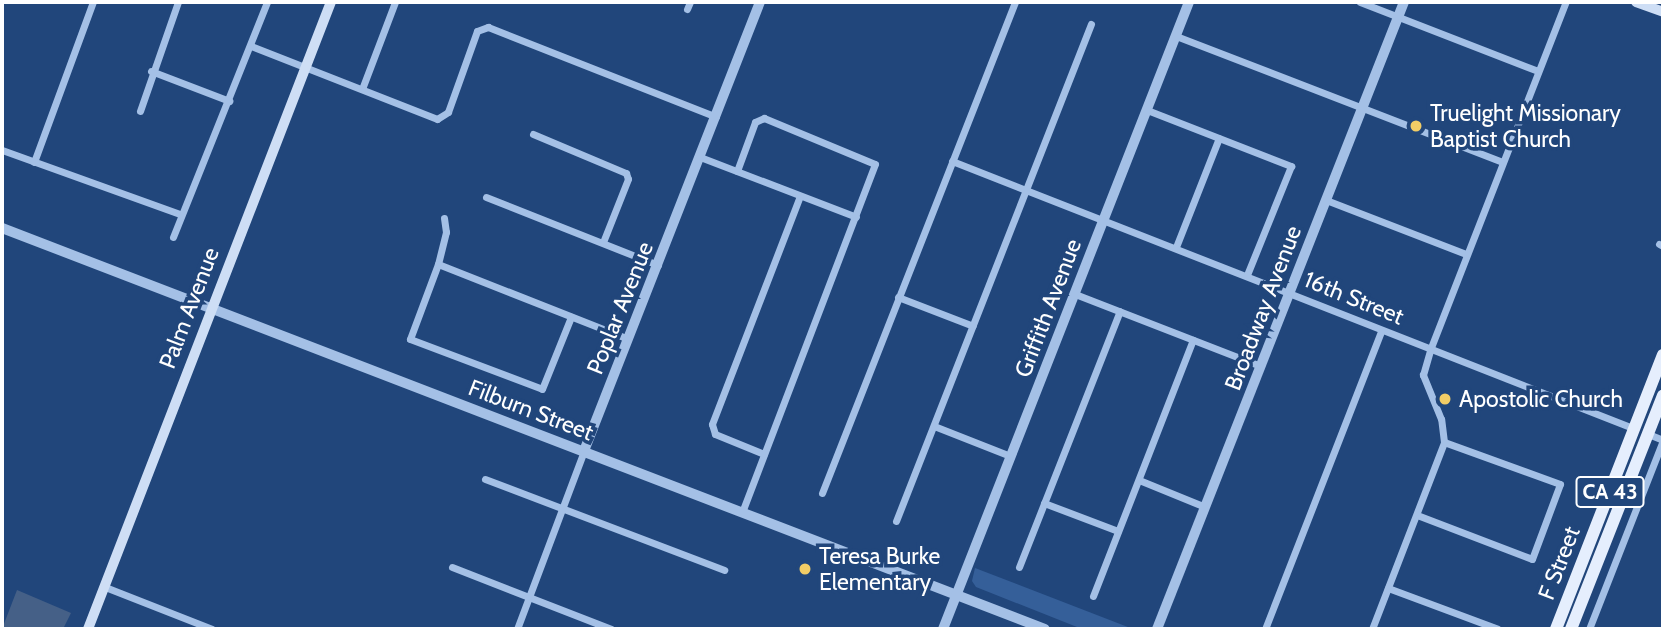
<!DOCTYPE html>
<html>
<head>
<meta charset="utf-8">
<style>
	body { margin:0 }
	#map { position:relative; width:1665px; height:631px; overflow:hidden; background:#21467b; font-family:Cabin,sans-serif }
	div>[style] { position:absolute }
	.green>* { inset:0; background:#355f99 }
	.water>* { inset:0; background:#456087 }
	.minor>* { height:7px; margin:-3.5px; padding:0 3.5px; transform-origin:3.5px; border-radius:3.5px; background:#a4c0e6 }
	.tertiary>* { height:10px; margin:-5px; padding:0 5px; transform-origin:5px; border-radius:5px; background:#a4c0e6 }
	.secondary>* { height:10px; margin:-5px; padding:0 5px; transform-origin:5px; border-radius:5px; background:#cedef5 }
	.primary>* { height:12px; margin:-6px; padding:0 6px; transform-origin:6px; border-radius:6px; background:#e5eefd }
	.dots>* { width:19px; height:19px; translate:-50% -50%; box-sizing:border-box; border:4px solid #21467b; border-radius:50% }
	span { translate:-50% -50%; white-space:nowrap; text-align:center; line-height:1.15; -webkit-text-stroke:7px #21467b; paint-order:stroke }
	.shield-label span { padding:2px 5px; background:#21467b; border:2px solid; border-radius:5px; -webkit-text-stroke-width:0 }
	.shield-label { font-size:21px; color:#fff; font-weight:700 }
	.poi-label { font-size:23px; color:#fff }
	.left { translate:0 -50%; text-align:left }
	.street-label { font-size:23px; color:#fff }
	.frame { position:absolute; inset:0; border:4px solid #fff; pointer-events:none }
</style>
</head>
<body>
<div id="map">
	<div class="green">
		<div style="clip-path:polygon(975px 568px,1133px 629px,1082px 629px,976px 587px,972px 581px)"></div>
	</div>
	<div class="water">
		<div style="clip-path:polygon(17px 590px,71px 613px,63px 629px,2px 629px)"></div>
	</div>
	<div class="minor">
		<div style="left:1360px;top:2px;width:191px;rotate:21.2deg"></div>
		<div style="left:687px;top:9px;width:8px;rotate:-67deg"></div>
		<div style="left:1176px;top:36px;width:350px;rotate:21.1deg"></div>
		<div style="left:251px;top:46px;width:200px;rotate:21.4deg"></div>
		<div style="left:437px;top:119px;width:13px;rotate:-32deg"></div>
		<div style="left:448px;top:112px;width:86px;rotate:-70.3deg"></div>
		<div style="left:477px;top:31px;width:12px;rotate:-20deg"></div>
		<div style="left:488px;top:27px;width:245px;rotate:21.5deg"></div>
		<div style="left:151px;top:71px;width:84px;rotate:21deg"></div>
		<div style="left:362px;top:89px;width:93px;rotate:-69.2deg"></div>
		<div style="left:1147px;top:110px;width:155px;rotate:21.3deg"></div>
		<div style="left:1291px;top:166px;width:118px;rotate:112deg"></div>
		<div style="left:140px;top:111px;width:115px;rotate:-70.8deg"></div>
		<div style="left:533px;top:134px;width:101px;rotate:22.8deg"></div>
		<div style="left:626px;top:173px;width:6px;rotate:72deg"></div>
		<div style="left:628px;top:179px;width:68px;rotate:111.6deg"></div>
		<div style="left:2px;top:150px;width:189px;rotate:19.8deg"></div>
		<div style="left:700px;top:157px;width:167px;rotate:21deg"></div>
		<div style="left:952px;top:161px;width:734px;rotate:21.42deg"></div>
		<div style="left:34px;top:162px;width:171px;rotate:-69.8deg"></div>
		<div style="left:737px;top:171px;width:52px;rotate:-69.8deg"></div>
		<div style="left:755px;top:122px;width:10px;rotate:-24deg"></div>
		<div style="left:764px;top:118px;width:120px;rotate:22.5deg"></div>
		<div style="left:875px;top:164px;width:373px;rotate:110.9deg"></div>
		<div style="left:486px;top:197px;width:185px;rotate:21.6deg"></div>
		<div style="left:1326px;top:200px;width:150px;rotate:21.1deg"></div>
		<div style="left:444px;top:218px;width:14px;rotate:82deg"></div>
		<div style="left:446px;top:232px;width:33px;rotate:104deg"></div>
		<div style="left:438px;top:264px;width:80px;rotate:110.5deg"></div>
		<div style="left:410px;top:339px;width:141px;rotate:20.7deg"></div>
		<div style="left:542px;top:389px;width:78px;rotate:-68.1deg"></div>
		<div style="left:173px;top:237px;width:253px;rotate:-68.2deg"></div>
		<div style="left:1659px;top:244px;width:4px;rotate:27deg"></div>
		<div style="left:1176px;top:247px;width:117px;rotate:-68.5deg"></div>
		<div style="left:438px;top:264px;width:204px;rotate:21.5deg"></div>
		<div style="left:1075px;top:294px;width:199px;rotate:21.2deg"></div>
		<div style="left:898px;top:297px;width:80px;rotate:21.1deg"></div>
		<div style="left:934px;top:426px;width:82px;rotate:21.5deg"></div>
		<div style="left:764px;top:454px;width:53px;rotate:-157.8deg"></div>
		<div style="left:715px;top:434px;width:10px;rotate:-107deg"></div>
		<div style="left:712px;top:424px;width:244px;rotate:-68.9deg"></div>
		<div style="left:485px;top:479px;width:256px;rotate:20.8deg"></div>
		<div style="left:1139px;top:480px;width:71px;rotate:22.2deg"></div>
		<div style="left:822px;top:493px;width:528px;rotate:-68.54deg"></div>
		<div style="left:1044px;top:503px;width:79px;rotate:20.7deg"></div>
		<div style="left:1417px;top:515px;width:123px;rotate:20.9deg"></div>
		<div style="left:1532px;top:559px;width:80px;rotate:-69.5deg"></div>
		<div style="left:1560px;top:484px;width:123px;rotate:-160.1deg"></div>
		<div style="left:896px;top:521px;width:534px;rotate:-68.58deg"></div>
		<div style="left:452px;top:567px;width:171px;rotate:21.3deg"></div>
		<div style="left:1019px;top:567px;width:275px;rotate:-68.5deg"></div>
		<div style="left:105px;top:587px;width:115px;rotate:21.4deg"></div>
		<div style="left:1388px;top:588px;width:117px;rotate:20.4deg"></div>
		<div style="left:1093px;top:596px;width:275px;rotate:-68.7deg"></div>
		<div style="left:517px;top:629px;width:190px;rotate:-69.4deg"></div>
		<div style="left:1265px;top:629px;width:320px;rotate:-68.7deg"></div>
		<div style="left:1372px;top:629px;width:200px;rotate:-68.9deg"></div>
		<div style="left:1444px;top:442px;width:23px;rotate:-97deg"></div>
		<div style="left:1441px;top:419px;width:48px;rotate:-112.2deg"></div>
		<div style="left:1423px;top:375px;width:26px;rotate:-74deg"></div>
		<div style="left:1430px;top:350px;width:374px;rotate:-68.7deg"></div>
		<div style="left:1589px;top:629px;width:203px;rotate:-68.6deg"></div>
		<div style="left:1663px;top:440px;width:18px;rotate:-158deg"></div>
	</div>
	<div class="tertiary">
		<div style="left:2px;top:228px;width:1117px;rotate:21.03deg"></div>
		<div style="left:584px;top:451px;width:482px;rotate:-68.6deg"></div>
		<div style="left:943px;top:629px;width:674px;rotate:-68.58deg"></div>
		<div style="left:1157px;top:629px;width:674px;rotate:-68.5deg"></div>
	</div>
	<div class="secondary">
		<div style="left:1636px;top:2px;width:29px;rotate:20deg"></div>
		<div style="left:88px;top:629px;width:672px;rotate:-68.82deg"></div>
	</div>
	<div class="primary">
		<div style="left:1556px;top:629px;width:294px;rotate:-68.7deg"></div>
		<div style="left:1571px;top:629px;width:251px;rotate:-68.5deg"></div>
	</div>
	<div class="dots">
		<div style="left:1416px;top:126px;background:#f2cd66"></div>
		<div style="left:1445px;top:399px;background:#f2cd66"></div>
		<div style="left:805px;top:569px;background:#f2cd66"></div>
	</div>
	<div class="shield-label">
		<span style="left:1610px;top:492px">CA 43</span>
	</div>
	<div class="poi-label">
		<span class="left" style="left:1430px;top:126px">Truelight Missionary<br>Baptist Church</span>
		<span class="left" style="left:1459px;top:399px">Apostolic Church</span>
		<span class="left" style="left:819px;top:569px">Teresa Burke<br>Elementary</span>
	</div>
	<div class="street-label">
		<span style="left:1354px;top:298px;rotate:22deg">16th Street</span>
		<span style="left:189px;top:308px;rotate:-69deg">Palm Avenue</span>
		<span style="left:620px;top:308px;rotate:-68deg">Poplar Avenue</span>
		<span style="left:1048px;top:308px;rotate:-69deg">Griffith Avenue</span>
		<span style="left:1263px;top:308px;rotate:-69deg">Broadway Avenue</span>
		<span style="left:531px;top:410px;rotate:21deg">Filburn Street</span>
		<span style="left:1559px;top:563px;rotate:-69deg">F Street</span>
	</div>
	<div class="frame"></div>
</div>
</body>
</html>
